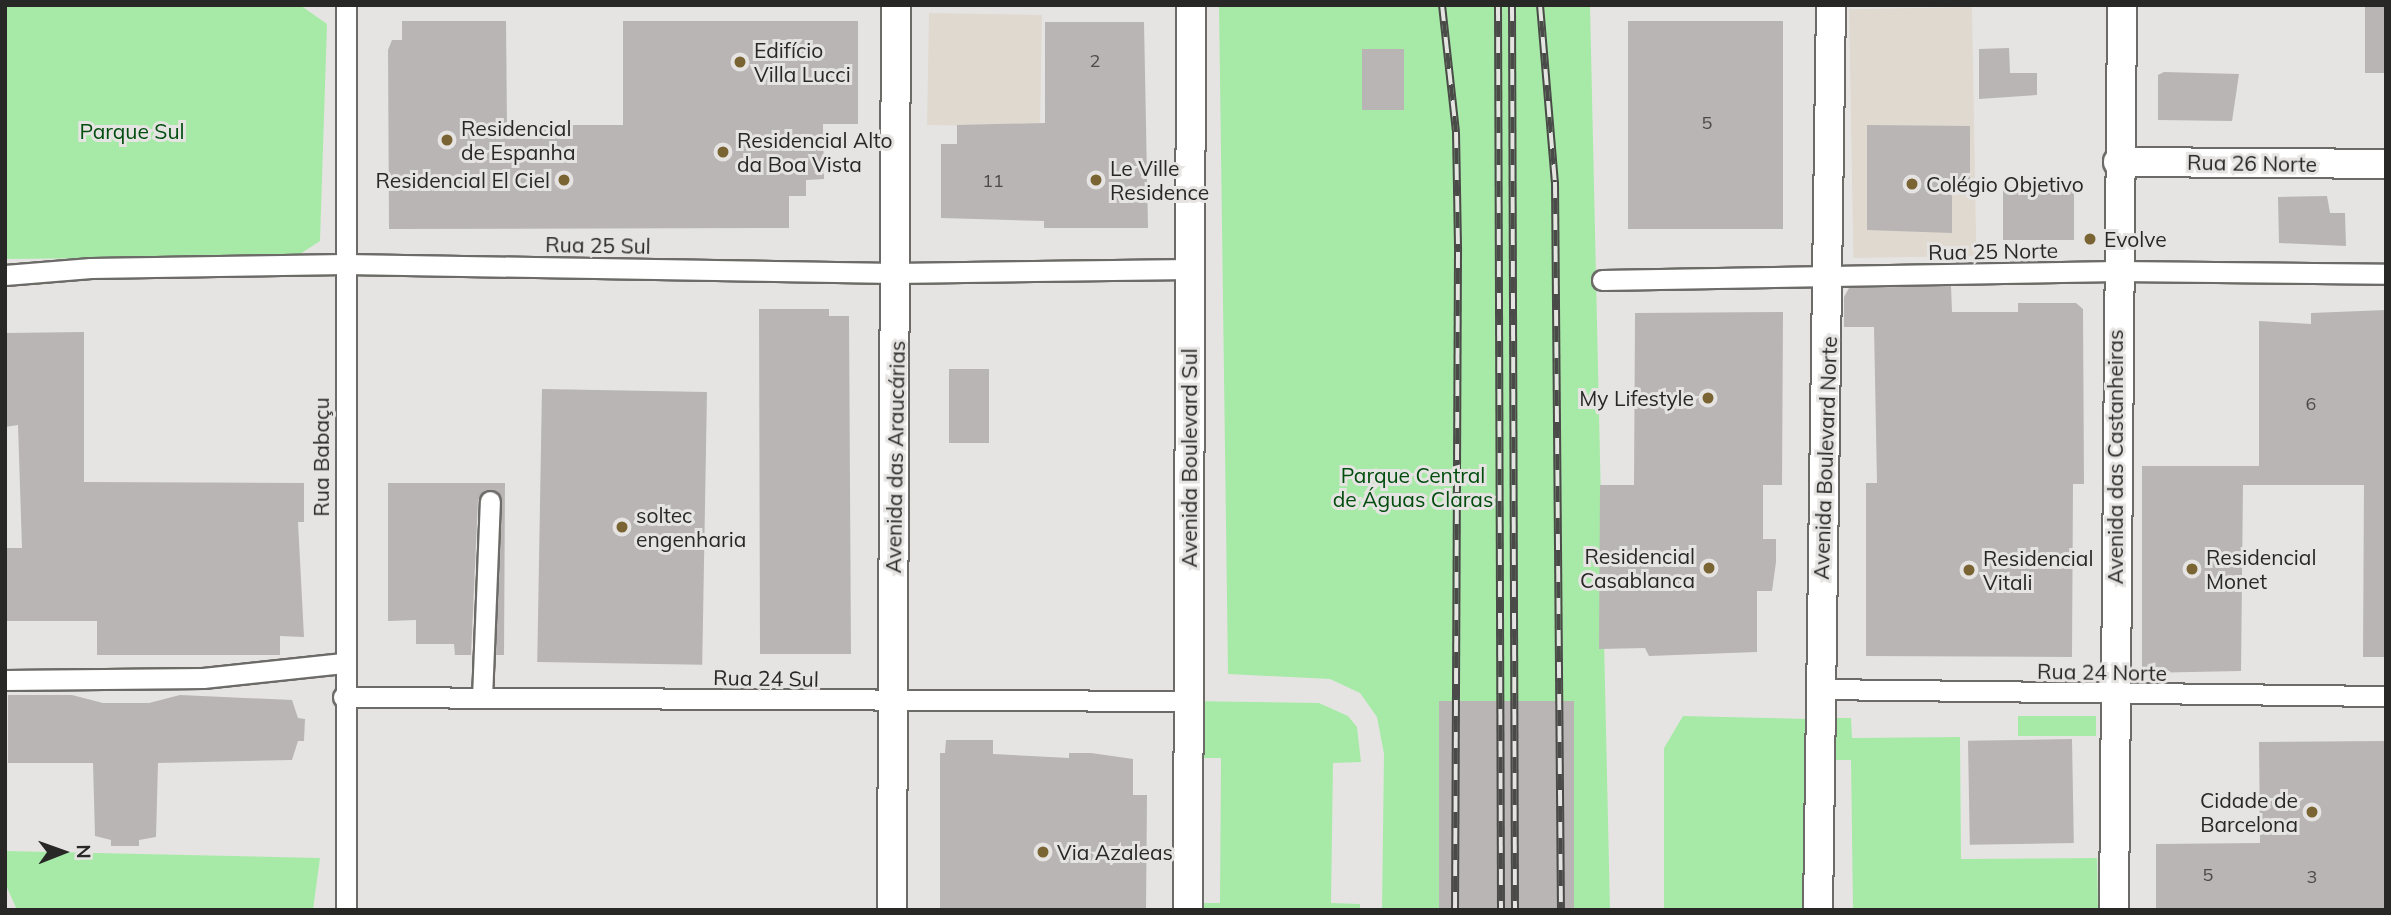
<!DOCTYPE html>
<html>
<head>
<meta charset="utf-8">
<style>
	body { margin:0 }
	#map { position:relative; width:2391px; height:915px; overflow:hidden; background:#e6e4e2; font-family:Mulish,sans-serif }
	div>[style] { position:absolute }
	.built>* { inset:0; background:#dfd9d0; transform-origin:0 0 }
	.green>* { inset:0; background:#a7eaa7; transform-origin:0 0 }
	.building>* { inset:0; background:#b8b5b4; transform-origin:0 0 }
	.roads { filter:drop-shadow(2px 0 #6c6b68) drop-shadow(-2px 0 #6c6b68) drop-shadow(0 2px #6c6b68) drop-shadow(0 -2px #6c6b68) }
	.street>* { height:19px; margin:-9.5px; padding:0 9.5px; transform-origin:9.5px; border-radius:9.5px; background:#fff }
	.secondary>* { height:28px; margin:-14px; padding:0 14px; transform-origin:14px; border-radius:14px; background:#fff }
	.rail>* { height:8px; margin-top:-4px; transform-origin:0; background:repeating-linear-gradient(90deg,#e6e4e2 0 16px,#4a4a48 0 32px); box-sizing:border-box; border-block:2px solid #4a4a48 }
	.dots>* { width:19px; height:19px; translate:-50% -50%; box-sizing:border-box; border:4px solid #e6e4e2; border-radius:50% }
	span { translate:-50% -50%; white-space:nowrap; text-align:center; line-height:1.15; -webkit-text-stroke:6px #e6e4e2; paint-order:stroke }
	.number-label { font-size:18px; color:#4c4b4a }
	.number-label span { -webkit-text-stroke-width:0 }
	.poi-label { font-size:21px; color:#282827 }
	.left { translate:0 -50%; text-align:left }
	.right { translate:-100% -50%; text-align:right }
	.park-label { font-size:21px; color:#014d0e }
	.street-label { font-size:21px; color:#282827 }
	.frame { position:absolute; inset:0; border:7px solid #282827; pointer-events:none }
	.north { position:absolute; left:28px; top:817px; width:70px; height:70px; -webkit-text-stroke:5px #e6e4e2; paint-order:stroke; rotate:89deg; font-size:19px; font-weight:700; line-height:28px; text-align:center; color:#282827 }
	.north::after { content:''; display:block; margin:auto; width:24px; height:32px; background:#282827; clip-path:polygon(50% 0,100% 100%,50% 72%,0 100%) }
</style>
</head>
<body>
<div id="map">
	<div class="built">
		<div style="left:1972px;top:7px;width:249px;height:123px;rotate:89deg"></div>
		<div style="left:929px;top:13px;width:113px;height:112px;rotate:1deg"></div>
	</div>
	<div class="green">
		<div style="clip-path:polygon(5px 5px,300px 5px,327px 24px,320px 241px,297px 256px,5px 259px)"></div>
		<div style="clip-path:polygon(1219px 5px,1590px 5px,1610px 910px,1382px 910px,1384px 754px,1377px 717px,1360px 693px,1330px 679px,1228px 674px)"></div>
		<div style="clip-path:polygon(1188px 701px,1319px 703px,1348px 716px,1357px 727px,1361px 762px,1333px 763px,1331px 903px,1360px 904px,1360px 910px,1188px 910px,1188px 903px,1220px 903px,1221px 758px,1188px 758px)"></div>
		<div style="clip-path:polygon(1683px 716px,1807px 719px,1804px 910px,1664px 910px,1664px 748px)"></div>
		<div style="left:2018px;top:716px;width:78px;height:20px"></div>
		<div style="clip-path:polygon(1833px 718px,1851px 718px,1852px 738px,1960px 737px,1961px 859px,2097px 858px,2098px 910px,1853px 910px,1851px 760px,1834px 760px)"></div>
		<div style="clip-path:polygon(5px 851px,320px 858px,313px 910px,17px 910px,5px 883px)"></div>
	</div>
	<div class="building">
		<div style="left:2365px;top:5px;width:21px;height:68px"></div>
		<div style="clip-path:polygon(402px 21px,506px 21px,507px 125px,623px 125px,623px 21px,858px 21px,858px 124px,823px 124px,824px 179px,806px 180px,806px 196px,789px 196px,789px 228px,389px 229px,388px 50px,392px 40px,402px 40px)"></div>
		<div style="left:1628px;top:21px;width:155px;height:208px"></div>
		<div style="clip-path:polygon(1045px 22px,1144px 22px,1148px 228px,1044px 228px,1044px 221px,941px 218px,941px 144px,957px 144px,957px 125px,1045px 123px)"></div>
		<div style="clip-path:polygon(2009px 48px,2010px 73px,2037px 73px,2037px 95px,1979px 99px,1979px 49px)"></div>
		<div style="left:1362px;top:49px;width:42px;height:61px"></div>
		<div style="clip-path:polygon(2164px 72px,2239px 74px,2232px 121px,2158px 120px,2158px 75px)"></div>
		<div style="clip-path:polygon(1867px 125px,1970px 126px,1970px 179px,1952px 179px,1952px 233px,1867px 230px)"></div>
		<div style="left:2074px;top:187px;width:53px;height:71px;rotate:90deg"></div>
		<div style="clip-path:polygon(2327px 196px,2330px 213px,2345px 213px,2346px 246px,2279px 243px,2278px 197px)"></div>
		<div style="clip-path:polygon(1951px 286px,1952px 312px,2018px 312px,2018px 303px,2076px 303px,2083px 309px,2084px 484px,2073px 484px,2072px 657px,1866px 656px,1866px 483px,1877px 483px,1874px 327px,1844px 327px,1844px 297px,1849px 288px)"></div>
		<div style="clip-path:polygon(759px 309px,829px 309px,829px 316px,849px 316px,851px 654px,760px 654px)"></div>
		<div style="clip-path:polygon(2386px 310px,2386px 657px,2363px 657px,2364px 485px,2243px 485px,2241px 671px,2142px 673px,2142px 466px,2259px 466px,2259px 321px,2311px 324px,2311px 313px)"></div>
		<div style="clip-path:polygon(1783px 312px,1782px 485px,1763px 485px,1763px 539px,1776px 539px,1776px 562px,1772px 591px,1757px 591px,1757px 652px,1649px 656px,1645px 648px,1599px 649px,1600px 485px,1634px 485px,1635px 313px)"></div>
		<div style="clip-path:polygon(84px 332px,84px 482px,304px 483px,304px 522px,298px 522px,304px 637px,280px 636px,280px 655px,97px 655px,97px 621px,5px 621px,5px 548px,22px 548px,18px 425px,5px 427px,5px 333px)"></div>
		<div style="left:949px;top:369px;width:40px;height:74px"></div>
		<div style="left:542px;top:389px;width:165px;height:273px;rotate:1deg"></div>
		<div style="clip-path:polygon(388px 483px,505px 483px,504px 655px,496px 655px,500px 495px,485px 490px,478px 500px,471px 655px,455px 655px,454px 644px,416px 644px,416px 620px,388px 621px)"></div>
		<div style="clip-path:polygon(8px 695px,72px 695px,103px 703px,149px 703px,180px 695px,292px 700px,298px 718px,305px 719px,304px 741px,298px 741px,292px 760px,158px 763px,156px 837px,139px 840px,139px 846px,111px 846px,111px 840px,95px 836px,93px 763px,8px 763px)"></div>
		<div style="left:1439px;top:701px;width:135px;height:209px"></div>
		<div style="left:2072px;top:739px;width:104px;height:104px;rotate:89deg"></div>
		<div style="clip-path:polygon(946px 740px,993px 740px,993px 754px,1069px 758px,1069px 753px,1091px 753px,1133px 759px,1133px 795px,1147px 795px,1146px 910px,940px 910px,940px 753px,945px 753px)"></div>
		<div style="clip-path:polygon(2386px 741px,2386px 910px,2156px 910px,2156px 844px,2260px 843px,2259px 742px)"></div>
	</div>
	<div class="roads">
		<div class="street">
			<div style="left:5px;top:275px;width:86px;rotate:-4.7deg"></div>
			<div style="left:91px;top:268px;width:254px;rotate:-0.9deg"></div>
			<div style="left:345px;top:264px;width:550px;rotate:0.94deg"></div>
			<div style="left:895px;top:273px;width:295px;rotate:-0.8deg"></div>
			<div style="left:1602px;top:280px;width:515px;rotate:-1deg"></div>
			<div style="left:2117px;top:271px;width:269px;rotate:0.6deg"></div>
			<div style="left:5px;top:680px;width:198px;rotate:-0.6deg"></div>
			<div style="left:203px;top:678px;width:141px;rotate:-6.1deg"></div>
			<div style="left:1818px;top:689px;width:568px;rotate:0.71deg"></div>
			<div style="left:343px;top:697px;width:845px;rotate:0.27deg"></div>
			<div style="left:482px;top:698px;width:197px;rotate:-87.7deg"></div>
			<div style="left:346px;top:910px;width:905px;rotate:-90deg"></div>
		</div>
		<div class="secondary">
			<div style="left:2118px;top:162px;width:268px;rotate:0.4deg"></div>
			<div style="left:892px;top:910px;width:905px;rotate:-89.75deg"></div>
			<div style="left:1188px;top:910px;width:905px;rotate:-89.81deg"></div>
			<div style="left:1818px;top:910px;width:905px;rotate:-89.18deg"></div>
			<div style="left:2114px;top:910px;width:905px;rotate:-89.49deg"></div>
		</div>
	</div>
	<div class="rail">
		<div style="left:1442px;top:5px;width:128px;rotate:83.7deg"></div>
		<div style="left:1456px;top:132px;width:120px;rotate:89deg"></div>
		<div style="left:1458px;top:252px;width:658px;rotate:90.26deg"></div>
		<div style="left:1498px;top:5px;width:905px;rotate:89.81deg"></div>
		<div style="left:1512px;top:5px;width:905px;rotate:89.81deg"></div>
		<div style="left:1540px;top:5px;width:178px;rotate:85.2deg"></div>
		<div style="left:1555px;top:182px;width:728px;rotate:89.53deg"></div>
	</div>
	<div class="dots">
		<div style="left:740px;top:62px;background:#7b6434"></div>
		<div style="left:447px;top:140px;background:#7b6434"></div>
		<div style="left:723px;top:152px;background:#7b6434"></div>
		<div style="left:564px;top:180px;background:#7b6434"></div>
		<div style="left:1096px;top:180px;background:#7b6434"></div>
		<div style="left:1912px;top:184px;background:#7b6434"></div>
		<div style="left:2090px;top:239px;background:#7b6434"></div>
		<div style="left:1708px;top:398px;background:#7b6434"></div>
		<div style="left:622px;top:527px;background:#7b6434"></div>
		<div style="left:1709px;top:568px;background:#7b6434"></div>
		<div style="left:2192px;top:569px;background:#7b6434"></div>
		<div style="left:1969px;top:570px;background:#7b6434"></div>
		<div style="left:2312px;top:812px;background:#7b6434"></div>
		<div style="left:1043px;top:852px;background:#7b6434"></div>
	</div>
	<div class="number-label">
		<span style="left:1095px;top:61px">2</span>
		<span style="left:1707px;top:123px">5</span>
		<span style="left:993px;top:181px">11</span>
		<span style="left:2311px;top:404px">6</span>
		<span style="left:2208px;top:875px">5</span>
		<span style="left:2312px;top:877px">3</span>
	</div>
	<div class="poi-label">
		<span class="left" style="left:754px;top:62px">Edifício<br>Villa Lucci</span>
		<span class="left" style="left:461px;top:140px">Residencial<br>de Espanha</span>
		<span class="left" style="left:737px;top:152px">Residencial Alto<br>da Boa Vista</span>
		<span class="left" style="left:1110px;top:180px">Le Ville<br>Residence</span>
		<span class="right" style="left:550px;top:180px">Residencial El Ciel</span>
		<span class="left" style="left:1926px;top:184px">Colégio Objetivo</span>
		<span class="left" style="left:2104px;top:239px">Evolve</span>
		<span class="right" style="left:1694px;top:398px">My Lifestyle</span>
		<span class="left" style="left:636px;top:527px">soltec<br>engenharia</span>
		<span class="right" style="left:1695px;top:568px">Residencial<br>Casablanca</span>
		<span class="left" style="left:2206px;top:569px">Residencial<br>Monet</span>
		<span class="left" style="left:1983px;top:570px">Residencial<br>Vitali</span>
		<span class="right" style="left:2298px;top:812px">Cidade de<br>Barcelona</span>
		<span class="left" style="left:1057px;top:852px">Via Azaleas</span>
	</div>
	<div class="park-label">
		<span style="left:132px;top:131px">Parque Sul</span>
		<span style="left:1413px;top:487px">Parque Central<br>de Águas Claras</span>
	</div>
	<div class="street-label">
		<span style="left:2252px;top:163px;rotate:1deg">Rua 26 Norte</span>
		<span style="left:598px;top:245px;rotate:1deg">Rua 25 Sul</span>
		<span style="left:1993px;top:251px;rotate:-1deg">Rua 25 Norte</span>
		<span style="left:321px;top:457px;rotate:-90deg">Rua Babaçu</span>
		<span style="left:895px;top:457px;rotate:-89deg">Avenida das Araucárias</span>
		<span style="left:2115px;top:457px;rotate:-90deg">Avenida das Castanheiras</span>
		<span style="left:1189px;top:458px;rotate:-90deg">Avenida Boulevard Sul</span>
		<span style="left:1825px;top:458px;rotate:-88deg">Avenida Boulevard Norte</span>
		<span style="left:2102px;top:672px;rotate:1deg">Rua 24 Norte</span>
		<span style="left:766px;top:678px;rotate:1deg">Rua 24 Sul</span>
	</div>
	<div class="frame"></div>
	<div class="north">N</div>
</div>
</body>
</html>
